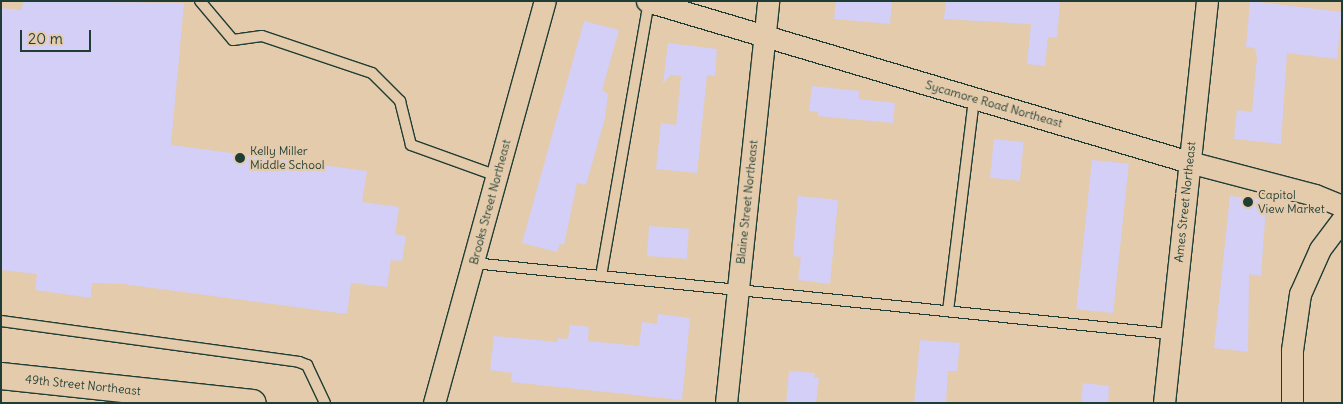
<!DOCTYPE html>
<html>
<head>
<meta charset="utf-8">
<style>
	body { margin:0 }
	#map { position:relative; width:1343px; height:404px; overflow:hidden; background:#e4cbac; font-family:Delius,sans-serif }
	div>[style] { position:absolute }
	.building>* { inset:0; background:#d3cff7; transform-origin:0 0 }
	.roads { filter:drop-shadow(1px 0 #1f3d34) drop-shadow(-1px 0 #1f3d34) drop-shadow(0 1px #1f3d34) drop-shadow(0 -1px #1f3d34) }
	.service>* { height:10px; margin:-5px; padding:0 5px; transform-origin:5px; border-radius:5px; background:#e4cbac }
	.minor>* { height:21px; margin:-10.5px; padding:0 10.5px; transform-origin:10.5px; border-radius:10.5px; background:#e4cbac }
	.tertiary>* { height:26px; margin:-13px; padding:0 13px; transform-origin:13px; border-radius:13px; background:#e4cbac }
	.dots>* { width:14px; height:14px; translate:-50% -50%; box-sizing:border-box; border:2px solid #e4cbac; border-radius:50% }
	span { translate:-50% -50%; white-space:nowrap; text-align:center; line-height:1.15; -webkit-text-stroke:4.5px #e4cbac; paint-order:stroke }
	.street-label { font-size:12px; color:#1f3d34 }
	.poi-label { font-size:12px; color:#1f3d34 }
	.left { translate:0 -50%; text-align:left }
	.frame { position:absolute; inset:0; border:2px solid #1f3d34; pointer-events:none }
	.scale { position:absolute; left:20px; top:30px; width:71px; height:22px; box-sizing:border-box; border:2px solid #1f3d34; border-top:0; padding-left:6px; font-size:15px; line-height:18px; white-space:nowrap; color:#1f3d34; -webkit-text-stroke:4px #e4cbac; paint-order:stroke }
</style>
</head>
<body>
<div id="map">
	<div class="building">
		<div style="clip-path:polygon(23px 1px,184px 3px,171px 145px,367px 171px,362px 202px,399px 207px,395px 234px,406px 236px,402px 261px,391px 260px,387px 287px,351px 283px,347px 314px,123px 284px,92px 283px,91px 298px,35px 290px,37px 274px,1px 270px,1px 8px,22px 10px)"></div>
		<div style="clip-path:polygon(836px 1px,892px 1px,890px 24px,834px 19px)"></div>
		<div style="clip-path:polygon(946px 1px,1060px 1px,1057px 38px,1048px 37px,1045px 66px,1027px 64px,1031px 24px,944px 19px)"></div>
		<div style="clip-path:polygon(1250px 1px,1342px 12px,1337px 59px,1287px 53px,1281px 144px,1234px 139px,1237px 110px,1252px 112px,1257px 57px,1255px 48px,1246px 47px)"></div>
		<div style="clip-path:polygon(584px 21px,619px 30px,602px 90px,608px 94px,605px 118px,586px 185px,577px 183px,564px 245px,560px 244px,557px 252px,522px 243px)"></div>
		<div style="clip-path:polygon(668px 43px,717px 49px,715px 76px,707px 75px,697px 173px,656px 169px,661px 123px,676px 125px,681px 76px,671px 75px,663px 84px)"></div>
		<div style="clip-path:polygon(812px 86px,859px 91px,859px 99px,895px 103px,893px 123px,818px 116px,818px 112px,809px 111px)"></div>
		<div style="left:994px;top:139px;width:30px;height:39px;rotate:6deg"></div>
		<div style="left:1092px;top:160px;width:37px;height:150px;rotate:6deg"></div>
		<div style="clip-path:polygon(798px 196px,838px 200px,830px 284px,798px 280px,801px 257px,793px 256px)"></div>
		<div style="clip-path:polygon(1230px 196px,1260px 199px,1260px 206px,1266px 206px,1261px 276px,1249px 274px,1248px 352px,1214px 348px)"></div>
		<div style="left:649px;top:226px;width:40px;height:30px;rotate:4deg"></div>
		<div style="clip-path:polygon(658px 314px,690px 318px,682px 400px,511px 382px,512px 373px,490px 370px,494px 336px,557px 342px,558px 338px,568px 339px,570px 325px,589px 327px,588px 341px,639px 346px,642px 322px,657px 324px)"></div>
		<div style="clip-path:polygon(920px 340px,960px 343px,957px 371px,948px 371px,946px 403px,914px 403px)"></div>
		<div style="clip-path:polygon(789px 371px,815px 373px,814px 377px,819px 378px,816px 403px,786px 403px)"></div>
		<div style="clip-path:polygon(1083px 383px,1109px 386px,1108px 403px,1081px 403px)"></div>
	</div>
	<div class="roads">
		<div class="service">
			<div style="left:200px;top:1px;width:51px;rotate:49.8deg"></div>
			<div style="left:233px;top:40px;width:29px;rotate:-8deg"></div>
			<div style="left:262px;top:36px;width:116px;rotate:18.6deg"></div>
			<div style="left:372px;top:73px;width:40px;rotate:45deg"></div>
			<div style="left:400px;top:101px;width:45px;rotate:76deg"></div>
			<div style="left:411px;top:145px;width:91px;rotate:19.8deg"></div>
			<div style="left:473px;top:263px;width:702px;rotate:5.81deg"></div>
			<div style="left:601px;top:276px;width:278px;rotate:-80.1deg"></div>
			<div style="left:948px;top:311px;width:215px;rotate:-83deg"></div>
			<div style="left:1px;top:321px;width:301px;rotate:7.8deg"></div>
			<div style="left:299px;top:362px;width:9px;rotate:21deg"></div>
			<div style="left:307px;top:365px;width:42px;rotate:64.7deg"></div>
		</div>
		<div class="minor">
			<div style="left:647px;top:1px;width:565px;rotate:16.54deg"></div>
			<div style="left:1189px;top:162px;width:130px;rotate:14.7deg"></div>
			<div style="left:1315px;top:195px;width:29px;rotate:22deg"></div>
			<div style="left:434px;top:403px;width:417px;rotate:-74.6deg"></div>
			<div style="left:726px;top:403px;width:404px;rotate:-84deg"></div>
			<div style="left:1164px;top:403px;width:404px;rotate:-83.9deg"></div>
			<div style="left:1292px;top:403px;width:53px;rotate:-90deg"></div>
			<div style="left:1292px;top:350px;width:57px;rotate:-81.9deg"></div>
			<div style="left:1300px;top:294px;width:49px;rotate:-66deg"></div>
			<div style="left:1320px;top:249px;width:36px;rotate:-53deg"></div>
		</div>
		<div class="tertiary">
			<div style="left:1px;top:376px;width:253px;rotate:6.1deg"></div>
		</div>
	</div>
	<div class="dots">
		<div style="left:240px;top:158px;background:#1f3d34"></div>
		<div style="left:1248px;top:202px;background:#1f3d34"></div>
	</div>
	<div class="street-label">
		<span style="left:994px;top:104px;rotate:16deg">Sycamore Road Northeast</span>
		<span style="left:490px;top:202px;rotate:-75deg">Brooks Street Northeast</span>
		<span style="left:747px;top:202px;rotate:-84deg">Blaine Street Northeast</span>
		<span style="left:1185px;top:202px;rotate:-84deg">Ames Street Northeast</span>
		<span style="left:83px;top:385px;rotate:6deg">49th Street Northeast</span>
	</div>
	<div class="poi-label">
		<span class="left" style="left:250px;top:158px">Kelly Miller<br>Middle School</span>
		<span class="left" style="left:1258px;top:202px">Capitol<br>View Market</span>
	</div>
	<div class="frame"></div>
	<div class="scale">20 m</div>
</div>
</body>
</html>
